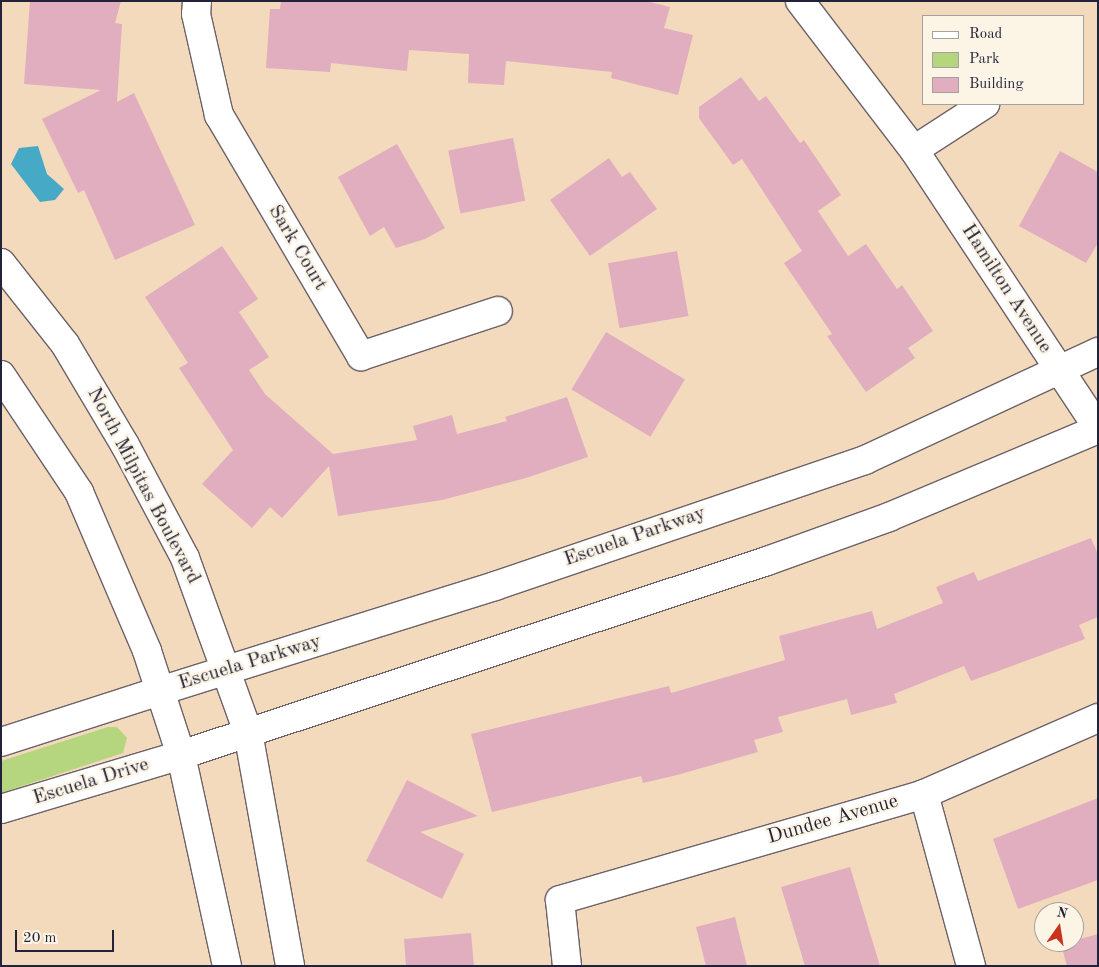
<!DOCTYPE html>
<html>
<head>
<meta charset="utf-8">
<style>
	body { margin:0 }
	#map { position:relative; width:1099px; height:967px; overflow:hidden; background:#f4dabc; font-family:"Old Standard TT",serif }
	div>[style] { position:absolute }
	.green>* { inset:0; background:#b5d67e }
	.water>* { inset:0; background:#46a9c6 }
	.building>* { inset:0; background:#e0aebf; transform-origin:0 0 }
	.roads { filter:drop-shadow(1px 0 #6c6268) drop-shadow(-1px 0 #6c6268) drop-shadow(0 1px #6c6268) drop-shadow(0 -1px #6c6268) }
	.minor>* { height:28px; margin:-14px; padding:0 14px; transform-origin:14px; border-radius:14px; background:#fff }
	.tertiary>* { height:28px; margin:-14px; padding:0 14px; transform-origin:14px; border-radius:14px; background:#fff }
	.secondary>* { height:28px; margin:-14px; padding:0 14px; transform-origin:14px; border-radius:14px; background:#fff }
	span { translate:-50% -50%; white-space:nowrap; text-align:center; line-height:1.15; -webkit-text-stroke:4.5px #fcf5e5; paint-order:stroke }
	.street-label { font-size:20px; color:#22223b }
	.frame { position:absolute; inset:0; border:2px solid #22223b; pointer-events:none }
	.legend { position:absolute; left:922px; top:15px; width:162px; height:90px; box-sizing:border-box; background:#fcf5e5; border:1px solid #a5a1a1; margin:0; padding:6px 9px; list-style:none; font-size:15px; color:#22223b }
	.legend li { display:flex; align-items:center; gap:10px; height:25px }
	.legend b { width:25px; border:1px solid #a5a1a1 }
	.north { position:absolute; left:1034px; top:902px; width:50px; height:50px; box-sizing:border-box; background:#fcf5e5; border:1px solid #a5a1a1; border-radius:50%; rotate:13deg; font-size:14px; font-weight:700; line-height:20px; text-align:center; color:#22223b }
	.north::after { content:''; display:block; margin:auto; width:18px; height:22px; background:#c8321e; clip-path:polygon(50% 0,100% 100%,50% 72%,0 100%) }
	.scale { position:absolute; left:15px; top:930px; width:99px; height:22px; box-sizing:border-box; border:2px solid #22223b; border-top:0; padding-left:6px; font-size:15px; line-height:18px; white-space:nowrap; color:#22223b; -webkit-text-stroke:4px #fcf5e5; paint-order:stroke }
</style>
</head>
<body>
<div id="map">
	<div class="green">
		<div style="clip-path:polygon(108px 727px,117px 727px,127px 738px,123px 753px,1px 793px,1px 761px)"></div>
	</div>
	<div class="water">
		<div style="clip-path:polygon(38px 146px,47px 174px,64px 189px,55px 200px,40px 202px,11px 164px,19px 148px)"></div>
	</div>
	<div class="building">
		<div style="clip-path:polygon(30px 1px,121px 1px,115px 23px,122px 24px,117px 102px,134px 93px,195px 225px,115px 260px,84px 190px,78px 193px,42px 119px,101px 90px,24px 84px)"></div>
		<div style="clip-path:polygon(281px 1px,646px 1px,670px 7px,664px 28px,693px 35px,678px 95px,611px 78px,612px 72px,506px 61px,504px 85px,468px 83px,469px 54px,409px 50px,407px 71px,331px 63px,330px 72px,266px 68px,270px 9px,280px 9px)"></div>
		<div style="clip-path:polygon(741px 77px,759px 101px,766px 96px,800px 143px,804px 140px,841px 195px,818px 211px,848px 256px,866px 244px,897px 289px,902px 285px,933px 331px,908px 348px,915px 358px,866px 392px,827px 336px,832px 334px,784px 263px,802px 251px,742px 159px,733px 165px,699px 118px,699px 107px)"></div>
		<div style="left:513px;top:138px;width:64px;height:66px;rotate:79deg"></div>
		<div style="clip-path:polygon(397px 144px,445px 228px,425px 239px,396px 248px,384px 227px,370px 236px,338px 177px)"></div>
		<div style="clip-path:polygon(1060px 151px,1098px 172px,1098px 243px,1086px 263px,1019px 226px)"></div>
		<div style="clip-path:polygon(609px 158px,622px 177px,630px 172px,657px 209px,590px 256px,550px 200px)"></div>
		<div style="clip-path:polygon(222px 246px,258px 299px,239px 312px,269px 357px,249px 370px,265px 394px,333px 454px,417px 440px,413px 426px,452px 415px,457px 434px,507px 421px,505px 417px,567px 397px,588px 457px,526px 478px,442px 500px,338px 516px,329px 466px,282px 518px,270px 507px,252px 528px,202px 484px,233px 450px,179px 368px,188px 363px,145px 297px)"></div>
		<div style="left:677px;top:251px;width:66px;height:70px;rotate:80deg"></div>
		<div style="left:606px;top:332px;width:92px;height:67px;rotate:31deg"></div>
		<div style="clip-path:polygon(1091px 538px,1098px 554px,1098px 617px,1079px 625px,1085px 639px,971px 681px,964px 666px,894px 694px,897px 703px,851px 715px,847px 699px,778px 717px,783px 732px,754px 740px,758px 752px,677px 775px,643px 783px,641px 776px,492px 812px,471px 734px,669px 686px,671px 693px,785px 660px,779px 636px,872px 611px,877px 629px,943px 603px,936px 587px,974px 572px,978px 581px)"></div>
		<div style="clip-path:polygon(407px 780px,478px 816px,420px 832px,464px 854px,442px 899px,366px 861px)"></div>
		<div style="clip-path:polygon(1098px 798px,1098px 880px,1018px 909px,993px 839px)"></div>
		<div style="clip-path:polygon(850px 867px,880px 966px,805px 966px,781px 887px)"></div>
		<div style="clip-path:polygon(735px 917px,747px 966px,706px 966px,696px 927px)"></div>
		<div style="clip-path:polygon(471px 933px,474px 966px,406px 966px,404px 939px)"></div>
		<div style="clip-path:polygon(1098px 934px,1098px 966px,1067px 966px,1061px 944px)"></div>
	</div>
	<div class="roads">
		<div class="minor">
			<div style="left:197px;top:1px;width:13px;rotate:94deg"></div>
			<div style="left:196px;top:14px;width:104px;rotate:77.2deg"></div>
			<div style="left:219px;top:115px;width:280px;rotate:59.5deg"></div>
			<div style="left:361px;top:356px;width:144px;rotate:-18.2deg"></div>
			<div style="left:800px;top:1px;width:188px;rotate:52.6deg"></div>
			<div style="left:914px;top:150px;width:333px;rotate:56.5deg"></div>
			<div style="left:914px;top:150px;width:85px;rotate:-32.9deg"></div>
			<div style="left:1px;top:742px;width:167px;rotate:-17.8deg"></div>
			<div style="left:924px;top:794px;width:178px;rotate:74.7deg"></div>
			<div style="left:1px;top:809px;width:188px;rotate:-16.7deg"></div>
			<div style="left:567px;top:966px;width:66px;rotate:-96.1deg"></div>
			<div style="left:560px;top:900px;width:379px;rotate:-16.2deg"></div>
			<div style="left:924px;top:794px;width:190px;rotate:-23.6deg"></div>
		</div>
		<div class="tertiary">
			<div style="left:160px;top:691px;width:351px;rotate:-17.4deg"></div>
			<div style="left:495px;top:586px;width:391px;rotate:-18.8deg"></div>
			<div style="left:865px;top:460px;width:257px;rotate:-24.9deg"></div>
			<div style="left:181px;top:755px;width:617px;rotate:-18.32deg"></div>
			<div style="left:767px;top:561px;width:130px;rotate:-19.8deg"></div>
			<div style="left:889px;top:517px;width:227px;rotate:-22.8deg"></div>
		</div>
		<div class="secondary">
			<div style="left:1px;top:263px;width:103px;rotate:51.7deg"></div>
			<div style="left:65px;top:344px;width:117px;rotate:59.3deg"></div>
			<div style="left:125px;top:445px;width:128px;rotate:62deg"></div>
			<div style="left:185px;top:558px;width:185px;rotate:70.1deg"></div>
			<div style="left:248px;top:732px;width:238px;rotate:79.8deg"></div>
			<div style="left:1px;top:375px;width:141px;rotate:56.3deg"></div>
			<div style="left:79px;top:492px;width:173px;rotate:66.8deg"></div>
			<div style="left:147px;top:651px;width:109px;rotate:71.9deg"></div>
			<div style="left:181px;top:755px;width:216px;rotate:77.7deg"></div>
		</div>
	</div>
	<div class="street-label">
		<span style="left:297px;top:248px;rotate:59deg">Sark Court</span>
		<span style="left:1006px;top:289px;rotate:57deg">Hamilton Avenue</span>
		<span style="left:143px;top:486px;rotate:62deg">North Milpitas Boulevard</span>
		<span style="left:635px;top:537px;rotate:-19deg">Escuela Parkway</span>
		<span style="left:250px;top:663px;rotate:-17deg">Escuela Parkway</span>
		<span style="left:91px;top:782px;rotate:-17deg">Escuela Drive</span>
		<span style="left:833px;top:820px;rotate:-16deg">Dundee Avenue</span>
	</div>
	<div class="frame"></div>
	<ul class="legend">
	<li><b style="height:6px;background:#fff"></b>Road</li>
	<li><b style="height:14px;background:#b5d67e"></b>Park</li>
	<li><b style="height:14px;background:#e0aebf"></b>Building</li>
	</ul>
	<div class="north">N</div>
	<div class="scale">20 m</div>
</div>
</body>
</html>
